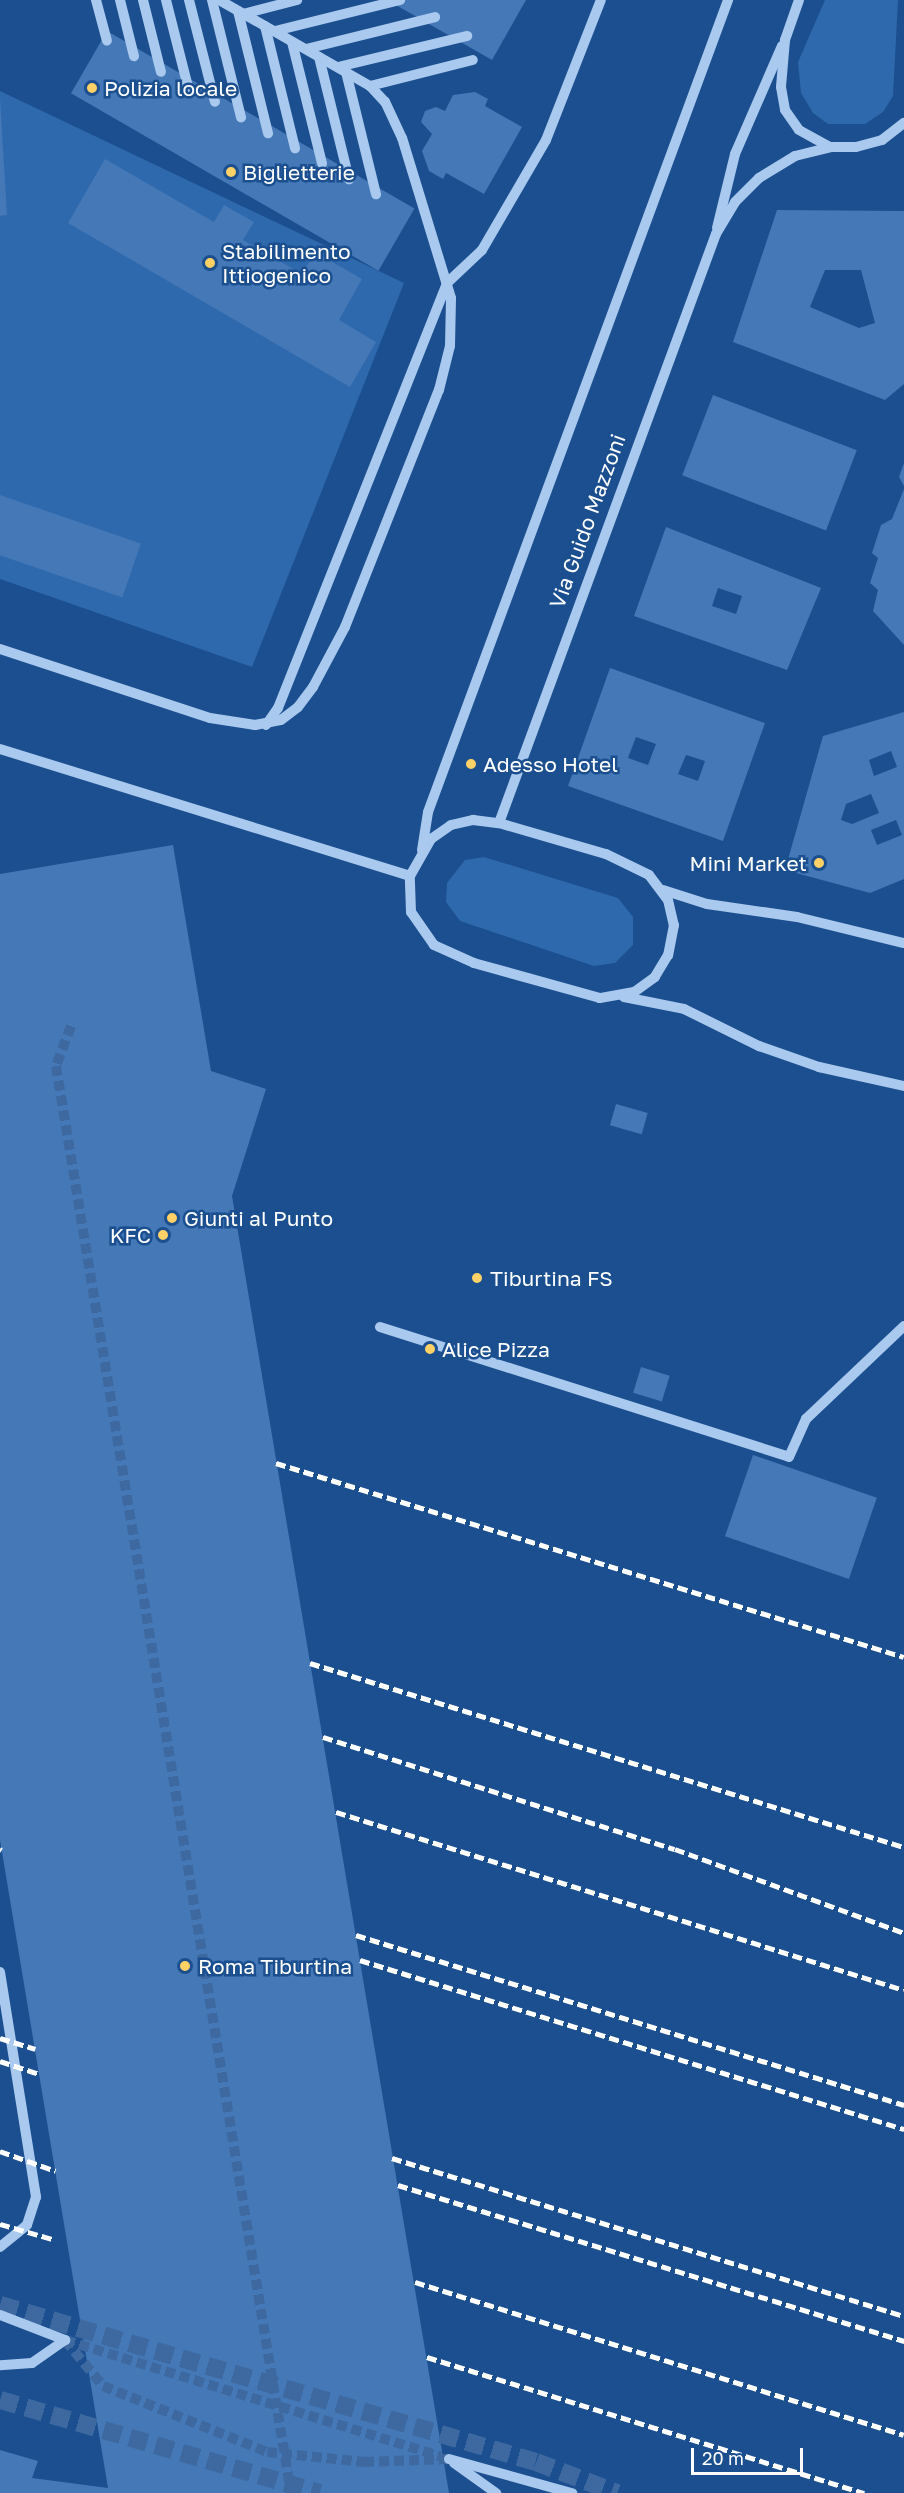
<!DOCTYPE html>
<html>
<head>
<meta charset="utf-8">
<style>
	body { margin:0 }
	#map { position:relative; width:904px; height:2493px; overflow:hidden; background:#1b4f8f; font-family:"Golos Text",sans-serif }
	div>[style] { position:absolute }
	.green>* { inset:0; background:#2e69ad }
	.building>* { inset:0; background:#4478b7; transform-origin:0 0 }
	.minor-tunnel>* { height:10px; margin-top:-5px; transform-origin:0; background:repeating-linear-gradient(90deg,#3d69a0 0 10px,transparent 0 15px) }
	.highway-tunnel>* { height:18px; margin-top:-9px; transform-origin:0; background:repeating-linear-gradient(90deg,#3d69a0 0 18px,transparent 0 27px) }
	.minor>* { height:10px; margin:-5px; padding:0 5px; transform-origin:5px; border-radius:5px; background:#a9c9ee }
	.rail>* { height:4.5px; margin-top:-2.25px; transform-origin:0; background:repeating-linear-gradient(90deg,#fff 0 10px,transparent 0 14.5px) }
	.dots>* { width:16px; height:16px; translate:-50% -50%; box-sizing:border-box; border:3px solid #1b4f8f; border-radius:50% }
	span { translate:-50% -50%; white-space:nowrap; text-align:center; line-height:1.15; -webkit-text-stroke:5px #1b4f8f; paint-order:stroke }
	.poi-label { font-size:21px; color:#fff }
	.left { translate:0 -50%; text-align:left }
	.right { translate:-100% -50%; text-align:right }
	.street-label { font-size:21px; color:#fff }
	.scale { position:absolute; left:691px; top:2448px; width:112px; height:27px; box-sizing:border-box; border:3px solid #fff; border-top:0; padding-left:8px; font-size:18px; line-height:21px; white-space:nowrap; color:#fff; -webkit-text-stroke:4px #1b4f8f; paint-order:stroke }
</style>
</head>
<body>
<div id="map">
	<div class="green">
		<div style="clip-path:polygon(825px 0,898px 0,893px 96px,883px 112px,865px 124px,828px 124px,813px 113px,801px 93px,798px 62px)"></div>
		<div style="clip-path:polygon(0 91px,404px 283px,252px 667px,0 579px)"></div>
		<div style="clip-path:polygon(484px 857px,618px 898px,633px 917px,633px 945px,615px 963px,594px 966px,460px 921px,446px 902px,447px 883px,465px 860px)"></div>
	</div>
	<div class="building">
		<div style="clip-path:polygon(387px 0,526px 0,492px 60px)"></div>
		<div style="left:107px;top:31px;width:355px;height:72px;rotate:30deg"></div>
		<div style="clip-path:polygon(475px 92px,488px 99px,485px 106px,522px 127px,484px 194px,446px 173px,443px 179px,429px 171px,422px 151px,432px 134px,421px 122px,425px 111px,436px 107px,445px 111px,453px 95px)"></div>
		<div style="clip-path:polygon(0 98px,7px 215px,0 216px)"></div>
		<div style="clip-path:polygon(105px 159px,214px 222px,224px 205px,254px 222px,243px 240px,302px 274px,315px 252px,362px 279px,339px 320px,376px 342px,350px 387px,68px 223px)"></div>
		<div style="clip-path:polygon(evenodd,777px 210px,904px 211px,904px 384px,885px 400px,733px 342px,777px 210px,825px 270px,861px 270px,875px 323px,859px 328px,810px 307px,825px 270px)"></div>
		<div style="left:713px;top:395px;width:154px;height:86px;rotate:21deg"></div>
		<div style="clip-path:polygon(904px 463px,904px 486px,899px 477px)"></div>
		<div style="clip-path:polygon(904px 489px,904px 645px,873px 611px,878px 590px,870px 583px,878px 558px,872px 553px,881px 525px,892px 519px)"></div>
		<div style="left:0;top:495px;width:149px;height:57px;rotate:19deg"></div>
		<div style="clip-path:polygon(evenodd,666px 527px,821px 588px,787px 670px,634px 616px,666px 527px,718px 588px,742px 596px,736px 614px,712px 606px,718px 588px)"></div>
		<div style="clip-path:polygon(evenodd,610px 668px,765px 723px,723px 841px,568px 786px,610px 668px,636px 737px,656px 744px,648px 765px,628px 758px,636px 737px,610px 668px,686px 755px,705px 761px,698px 781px,678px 774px,686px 755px)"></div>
		<div style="clip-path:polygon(evenodd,904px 712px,904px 879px,870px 893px,785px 870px,823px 736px,904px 712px,891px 751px,897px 767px,874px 776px,869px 760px,891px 751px,904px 712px,871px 794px,879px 813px,852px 824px,841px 820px,846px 804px,871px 794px,904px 712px,896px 820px,902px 835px,877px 845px,871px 830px,896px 820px)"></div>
		<div style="clip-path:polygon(173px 845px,211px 1071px,266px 1089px,232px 1196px,449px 2493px,0 2493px,0 2450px,38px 2461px,32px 2478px,108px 2488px,0 1840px,0 874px)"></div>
		<div style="left:616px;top:1104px;width:33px;height:22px;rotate:16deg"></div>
		<div style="left:641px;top:1367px;width:30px;height:27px;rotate:17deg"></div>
		<div style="left:753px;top:1455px;width:131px;height:86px;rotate:19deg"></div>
	</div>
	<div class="minor-tunnel">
		<div style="left:71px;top:1026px;width:43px;rotate:110.6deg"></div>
		<div style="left:56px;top:1066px;width:1446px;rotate:80.65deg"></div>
		<div style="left:65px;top:2340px;width:60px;rotate:50.4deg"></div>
		<div style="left:103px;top:2386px;width:177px;rotate:21.9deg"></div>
		<div style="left:267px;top:2452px;width:98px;rotate:5.9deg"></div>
		<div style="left:364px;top:2462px;width:85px;rotate:-2deg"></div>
		<div style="left:65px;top:2340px;width:393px;rotate:17.2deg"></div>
	</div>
	<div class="highway-tunnel">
		<div style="left:0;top:2305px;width:559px;rotate:16.33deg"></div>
		<div style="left:536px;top:2462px;width:87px;rotate:20.9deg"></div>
		<div style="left:0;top:2400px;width:333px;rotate:16.2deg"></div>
	</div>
	<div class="minor">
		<div style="left:96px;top:0;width:42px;rotate:75deg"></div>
		<div style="left:120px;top:0;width:58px;rotate:76deg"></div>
		<div style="left:143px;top:0;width:74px;rotate:76deg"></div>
		<div style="left:166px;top:0;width:90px;rotate:75.8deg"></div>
		<div style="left:189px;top:0;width:105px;rotate:75.7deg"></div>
		<div style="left:212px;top:0;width:121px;rotate:76.1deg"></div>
		<div style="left:799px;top:0;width:42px;rotate:109.3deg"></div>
		<div style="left:785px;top:40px;width:47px;rotate:94.9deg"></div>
		<div style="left:781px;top:87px;width:23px;rotate:80deg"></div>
		<div style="left:785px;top:110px;width:24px;rotate:55deg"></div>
		<div style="left:799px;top:130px;width:35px;rotate:29deg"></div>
		<div style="left:830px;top:147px;width:26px"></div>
		<div style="left:856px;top:147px;width:27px;rotate:-15deg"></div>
		<div style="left:882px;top:140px;width:28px;rotate:-38deg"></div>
		<div style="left:238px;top:11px;width:126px;rotate:76.2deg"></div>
		<div style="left:243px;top:14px;width:56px;rotate:-14.5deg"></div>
		<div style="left:265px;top:26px;width:126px;rotate:76.2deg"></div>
		<div style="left:275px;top:31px;width:129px;rotate:-13.9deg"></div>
		<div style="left:292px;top:42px;width:125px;rotate:76.1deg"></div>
		<div style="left:306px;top:49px;width:133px;rotate:-13.9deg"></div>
		<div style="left:319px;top:57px;width:126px;rotate:76.2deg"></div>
		<div style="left:338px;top:67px;width:133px;rotate:-13.5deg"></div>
		<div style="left:346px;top:72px;width:126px;rotate:76.2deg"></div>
		<div style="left:370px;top:86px;width:106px;rotate:-14.2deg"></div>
		<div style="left:717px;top:228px;width:76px;rotate:-76.3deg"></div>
		<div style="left:735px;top:154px;width:118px;rotate:-66.5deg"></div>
		<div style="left:0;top:649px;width:221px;rotate:18.2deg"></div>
		<div style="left:210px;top:718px;width:46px;rotate:8.8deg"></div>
		<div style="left:255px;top:725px;width:26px;rotate:-11deg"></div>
		<div style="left:281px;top:720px;width:21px;rotate:-37deg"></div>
		<div style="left:298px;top:707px;width:25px;rotate:-53deg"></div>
		<div style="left:313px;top:687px;width:68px;rotate:-61.9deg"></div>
		<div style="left:345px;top:627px;width:255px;rotate:-68.4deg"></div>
		<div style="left:439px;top:390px;width:45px;rotate:-76deg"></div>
		<div style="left:450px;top:346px;width:48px;rotate:-88.8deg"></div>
		<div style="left:451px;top:298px;width:167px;rotate:-107deg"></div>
		<div style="left:402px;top:138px;width:40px;rotate:-115deg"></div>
		<div style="left:385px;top:102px;width:22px;rotate:-133deg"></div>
		<div style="left:370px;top:86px;width:174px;rotate:-150.3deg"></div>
		<div style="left:266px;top:725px;width:21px;rotate:-55deg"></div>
		<div style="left:278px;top:708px;width:457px;rotate:-68.3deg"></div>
		<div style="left:447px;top:283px;width:48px;rotate:-43.3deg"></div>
		<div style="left:482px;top:250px;width:127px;rotate:-59.8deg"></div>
		<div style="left:546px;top:140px;width:150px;rotate:-68.6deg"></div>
		<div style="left:0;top:749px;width:429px;rotate:17.2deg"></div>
		<div style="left:473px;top:820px;width:26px;rotate:7deg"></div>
		<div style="left:499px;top:823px;width:111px;rotate:16.2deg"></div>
		<div style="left:606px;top:854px;width:48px;rotate:26deg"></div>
		<div style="left:649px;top:875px;width:31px;rotate:53deg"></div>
		<div style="left:668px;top:900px;width:26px;rotate:77deg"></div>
		<div style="left:674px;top:925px;width:31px;rotate:101deg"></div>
		<div style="left:668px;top:955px;width:26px;rotate:121deg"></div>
		<div style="left:655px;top:977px;width:26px;rotate:144deg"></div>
		<div style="left:634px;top:992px;width:35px;rotate:170deg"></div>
		<div style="left:600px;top:998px;width:131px;rotate:-164.5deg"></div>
		<div style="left:474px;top:963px;width:44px;rotate:-155.8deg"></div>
		<div style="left:434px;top:945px;width:40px;rotate:-124.9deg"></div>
		<div style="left:411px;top:912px;width:36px;rotate:-92deg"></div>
		<div style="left:410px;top:876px;width:43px;rotate:-60.4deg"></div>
		<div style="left:431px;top:839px;width:24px;rotate:-35deg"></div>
		<div style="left:451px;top:825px;width:23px;rotate:-13deg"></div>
		<div style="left:499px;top:823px;width:628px;rotate:-69.78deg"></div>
		<div style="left:716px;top:234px;width:37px;rotate:-59deg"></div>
		<div style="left:735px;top:202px;width:34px;rotate:-45deg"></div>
		<div style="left:759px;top:178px;width:42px;rotate:-31.4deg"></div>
		<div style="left:795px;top:156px;width:36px;rotate:-14deg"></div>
		<div style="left:422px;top:850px;width:38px;rotate:-81deg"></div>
		<div style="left:428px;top:812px;width:866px;rotate:-69.72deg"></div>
		<div style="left:663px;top:890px;width:46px;rotate:17.7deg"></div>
		<div style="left:707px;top:904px;width:91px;rotate:8.2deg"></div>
		<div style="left:797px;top:917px;width:110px;rotate:13.7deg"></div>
		<div style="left:624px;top:997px;width:61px;rotate:11.3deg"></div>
		<div style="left:684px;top:1009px;width:84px;rotate:26.3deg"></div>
		<div style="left:759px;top:1046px;width:64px;rotate:19.3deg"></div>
		<div style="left:819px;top:1067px;width:87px;rotate:12.6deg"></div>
		<div style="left:380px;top:1327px;width:429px;rotate:17.6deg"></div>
		<div style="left:789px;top:1457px;width:42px;rotate:-65.9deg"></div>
		<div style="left:806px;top:1419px;width:135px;rotate:-43.5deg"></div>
		<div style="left:0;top:1972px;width:228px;rotate:80.9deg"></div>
		<div style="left:36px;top:2197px;width:29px;rotate:108deg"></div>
		<div style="left:27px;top:2225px;width:35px;rotate:141deg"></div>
		<div style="left:0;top:2315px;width:70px;rotate:21deg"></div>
		<div style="left:65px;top:2340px;width:40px;rotate:145.1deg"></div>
		<div style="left:32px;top:2363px;width:32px;rotate:176deg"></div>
		<div style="left:449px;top:2459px;width:128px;rotate:15.5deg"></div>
		<div style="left:454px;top:2463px;width:52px;rotate:35.5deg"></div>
	</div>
	<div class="rail">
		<div style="left:276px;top:1463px;width:657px;rotate:17.17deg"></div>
		<div style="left:310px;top:1663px;width:622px;rotate:17.21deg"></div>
		<div style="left:323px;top:1737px;width:369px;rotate:17.7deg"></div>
		<div style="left:675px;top:1849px;width:244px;rotate:20.1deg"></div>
		<div style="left:336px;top:1812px;width:595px;rotate:17.4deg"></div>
		<div style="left:0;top:1849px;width:2px;rotate:27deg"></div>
		<div style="left:356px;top:1935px;width:574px;rotate:17.23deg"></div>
		<div style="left:360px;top:1960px;width:570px;rotate:17.26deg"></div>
		<div style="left:0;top:2038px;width:37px;rotate:17deg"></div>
		<div style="left:0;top:2061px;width:41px;rotate:18.4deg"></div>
		<div style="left:0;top:2151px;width:59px;rotate:19.7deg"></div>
		<div style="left:392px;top:2158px;width:536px;rotate:17.15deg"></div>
		<div style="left:398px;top:2185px;width:530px;rotate:17.13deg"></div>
		<div style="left:0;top:2224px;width:54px;rotate:16.1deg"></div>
		<div style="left:415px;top:2282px;width:512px;rotate:17.37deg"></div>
		<div style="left:427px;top:2357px;width:458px;rotate:17.3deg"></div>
	</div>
	<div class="dots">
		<div style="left:92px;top:88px;background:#ffd166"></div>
		<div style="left:231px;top:172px;background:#ffd166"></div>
		<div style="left:210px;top:263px;background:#ffd166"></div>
		<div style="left:471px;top:764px;background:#ffd166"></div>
		<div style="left:819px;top:863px;background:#ffd166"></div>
		<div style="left:172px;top:1218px;background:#ffd166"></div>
		<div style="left:163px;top:1235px;background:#ffd166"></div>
		<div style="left:477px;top:1278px;background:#ffd166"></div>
		<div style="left:430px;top:1349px;background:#ffd166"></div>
		<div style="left:185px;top:1966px;background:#ffd166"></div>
	</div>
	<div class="poi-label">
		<span class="left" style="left:104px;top:88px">Polizia locale</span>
		<span class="left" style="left:243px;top:172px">Biglietterie</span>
		<span class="left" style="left:222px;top:263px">Stabilimento<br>Ittiogenico</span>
		<span class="left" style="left:483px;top:764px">Adesso Hotel</span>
		<span class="right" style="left:807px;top:863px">Mini Market</span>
		<span class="left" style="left:184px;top:1218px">Giunti al Punto</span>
		<span class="right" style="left:151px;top:1235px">KFC</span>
		<span class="left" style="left:490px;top:1278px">Tiburtina FS</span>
		<span class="left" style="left:442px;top:1349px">Alice Pizza</span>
		<span class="left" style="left:198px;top:1966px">Roma Tiburtina</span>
	</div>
	<div class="street-label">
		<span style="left:587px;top:521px;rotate:-70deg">Via Guido Mazzoni</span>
	</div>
	<div class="scale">20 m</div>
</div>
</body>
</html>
